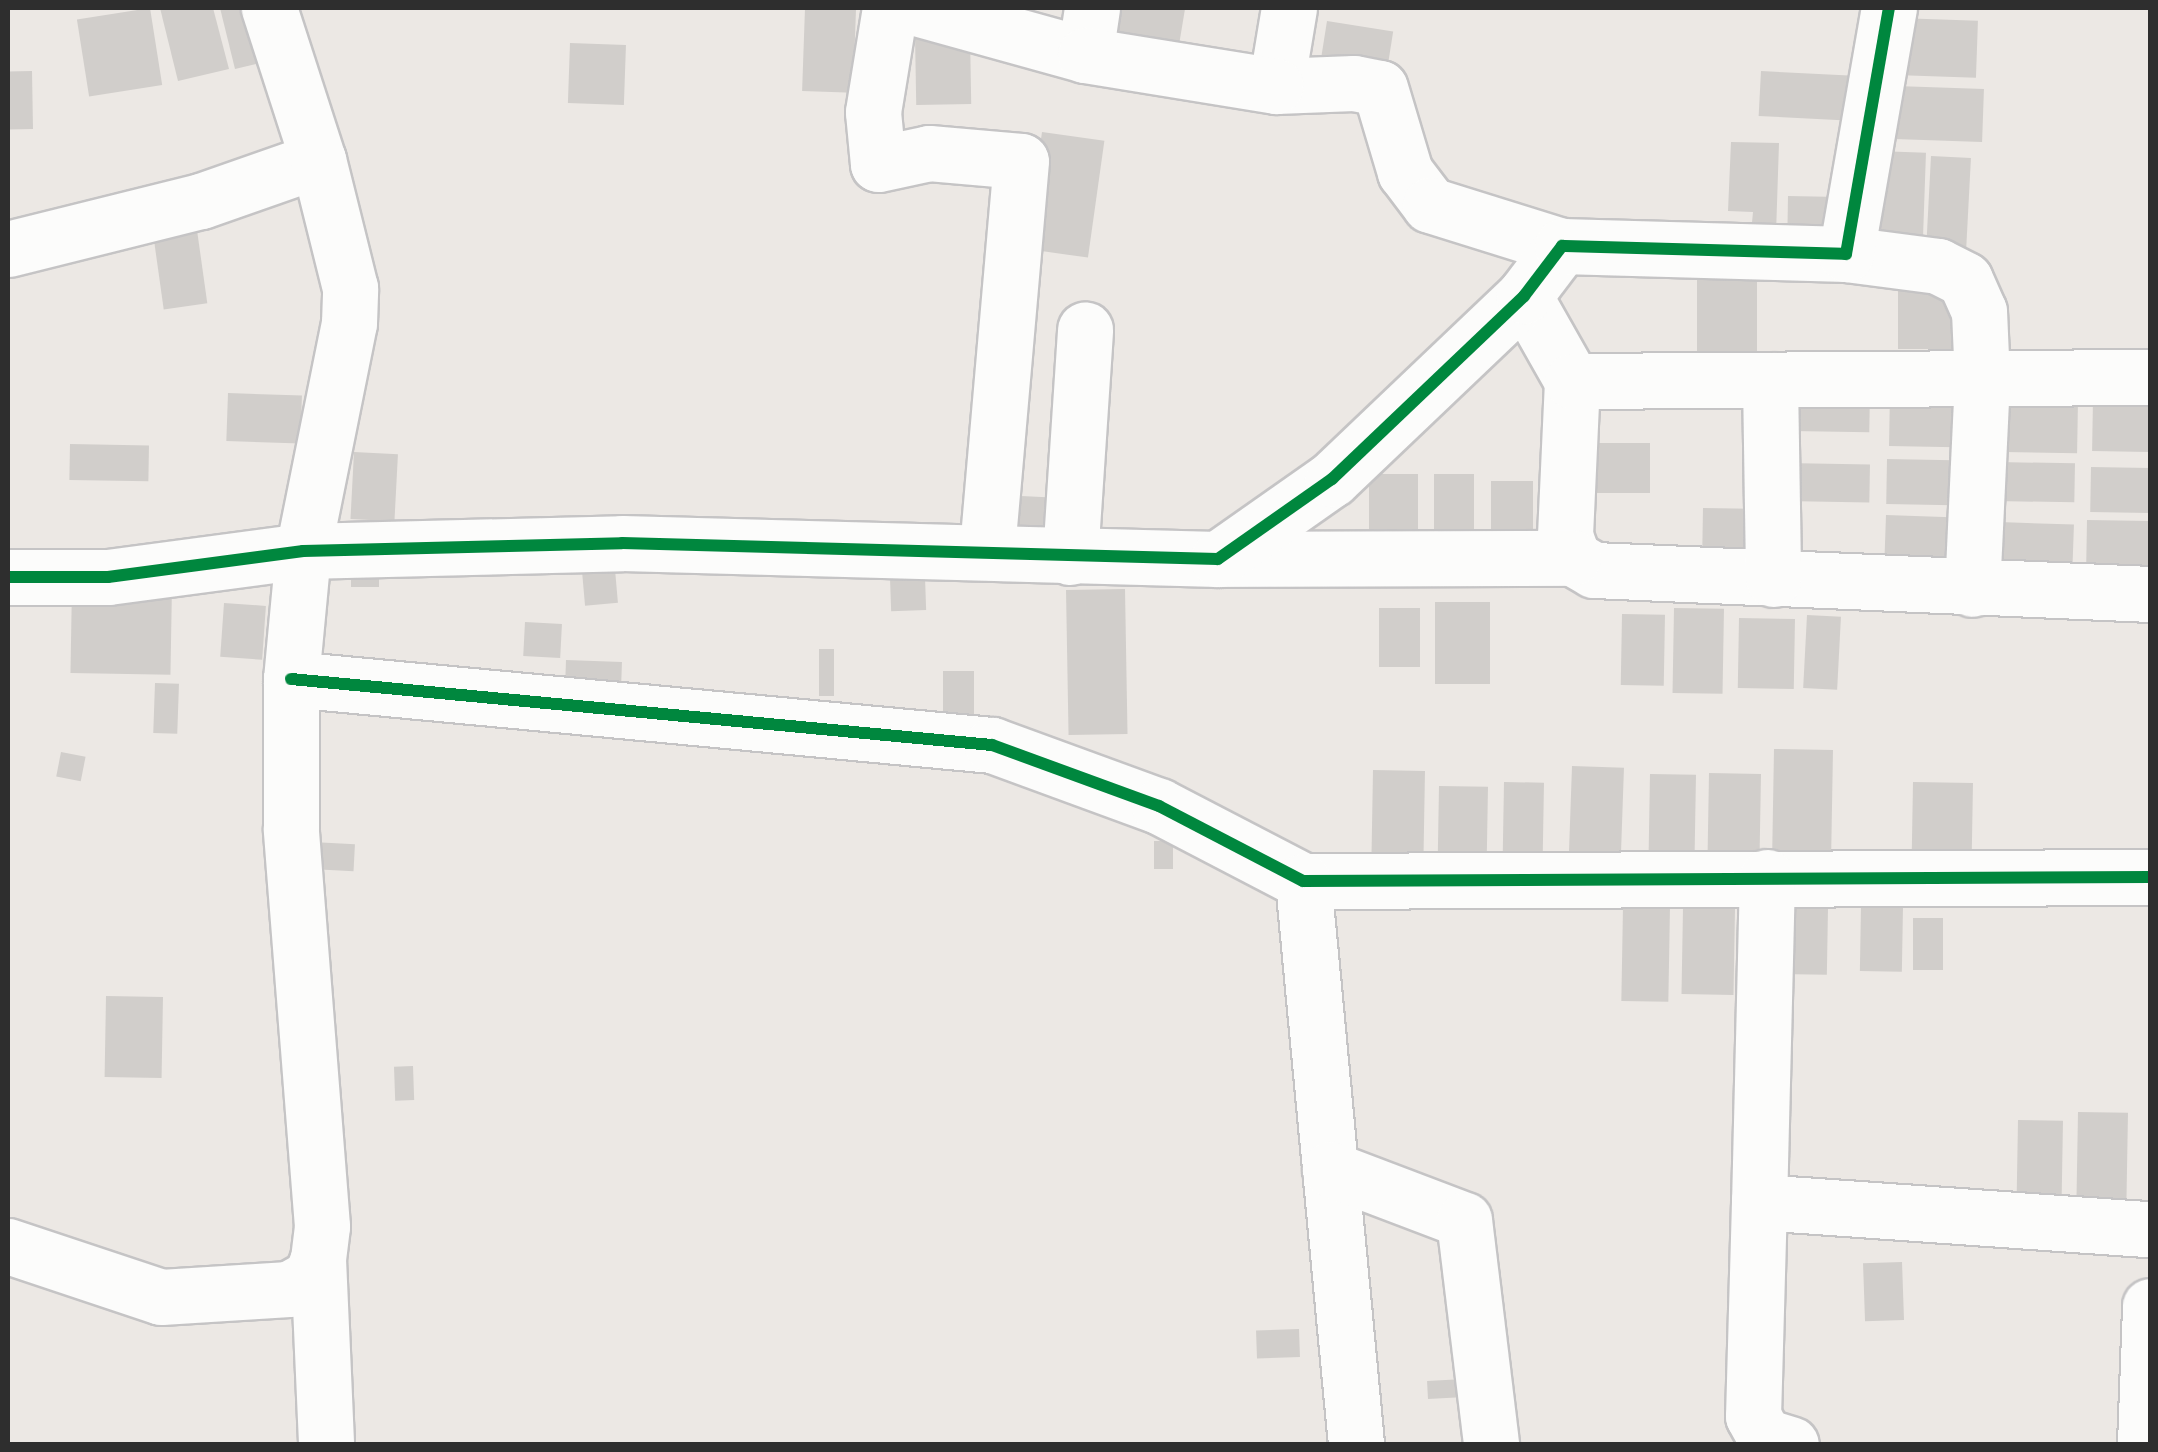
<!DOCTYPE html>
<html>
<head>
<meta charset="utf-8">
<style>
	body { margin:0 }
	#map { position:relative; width:2158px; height:1452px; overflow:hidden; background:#ece8e4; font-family:Helvetica,sans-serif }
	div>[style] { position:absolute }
	.building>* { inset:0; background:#d1cecb; transform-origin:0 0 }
	.roads { filter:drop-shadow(2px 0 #c5c4c5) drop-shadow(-2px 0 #c5c4c5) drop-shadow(0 2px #c5c4c5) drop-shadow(0 -2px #c5c4c5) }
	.minor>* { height:55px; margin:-27.5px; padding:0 27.5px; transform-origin:27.5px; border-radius:27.5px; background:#fcfcfb }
	.cycleway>* { height:12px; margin:-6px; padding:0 6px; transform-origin:6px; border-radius:6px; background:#00873e }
	span { translate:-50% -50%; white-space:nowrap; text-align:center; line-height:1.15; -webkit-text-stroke:8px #fff; paint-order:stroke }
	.frame { position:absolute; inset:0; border:10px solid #2e2e2e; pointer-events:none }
</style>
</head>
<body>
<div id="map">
	<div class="building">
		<div style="left:150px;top:8px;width:78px;height:74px;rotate:81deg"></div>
		<div style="clip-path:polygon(160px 8px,213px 8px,229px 69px,178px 81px)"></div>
		<div style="clip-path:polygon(220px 8px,254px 8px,268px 61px,235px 69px)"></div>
		<div style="left:805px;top:8px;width:51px;height:83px;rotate:2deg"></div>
		<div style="clip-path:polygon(1111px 8px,1185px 9px,1177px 57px,1105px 47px)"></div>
		<div style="left:1897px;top:18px;width:81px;height:57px;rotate:2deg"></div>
		<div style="left:1327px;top:21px;width:67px;height:43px;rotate:9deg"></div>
		<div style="left:970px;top:34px;width:70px;height:55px;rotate:89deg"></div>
		<div style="left:570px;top:43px;width:56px;height:60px;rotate:2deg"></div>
		<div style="left:32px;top:71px;width:58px;height:24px;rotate:89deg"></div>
		<div style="left:1761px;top:71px;width:88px;height:45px;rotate:3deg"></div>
		<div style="left:1896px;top:86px;width:88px;height:53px;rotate:2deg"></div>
		<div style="left:1042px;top:132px;width:63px;height:118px;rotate:8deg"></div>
		<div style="clip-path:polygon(1731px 142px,1779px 143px,1776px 234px,1751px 233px,1753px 212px,1728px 211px)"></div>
		<div style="left:1877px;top:151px;width:49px;height:91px;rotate:2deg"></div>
		<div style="left:1931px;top:156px;width:40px;height:90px;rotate:3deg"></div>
		<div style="left:1788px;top:196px;width:51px;height:41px;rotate:1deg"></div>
		<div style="left:197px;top:230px;width:74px;height:44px;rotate:82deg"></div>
		<div style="left:1697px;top:273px;width:60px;height:79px"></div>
		<div style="left:1953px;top:280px;width:69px;height:55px;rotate:90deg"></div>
		<div style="left:1792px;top:390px;width:78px;height:41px;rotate:1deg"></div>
		<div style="left:1890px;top:391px;width:67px;height:55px;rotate:1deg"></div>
		<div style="left:228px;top:393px;width:74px;height:48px;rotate:2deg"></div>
		<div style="left:2093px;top:399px;width:57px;height:52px;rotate:1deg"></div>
		<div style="left:2005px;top:400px;width:73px;height:52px;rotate:1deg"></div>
		<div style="left:1582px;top:443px;width:68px;height:50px"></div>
		<div style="left:70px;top:444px;width:79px;height:36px;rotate:1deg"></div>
		<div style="left:354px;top:452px;width:44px;height:67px;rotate:3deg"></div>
		<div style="left:1887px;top:459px;width:66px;height:45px;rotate:1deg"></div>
		<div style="left:1997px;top:462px;width:78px;height:39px;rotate:1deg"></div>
		<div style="left:1785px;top:463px;width:85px;height:38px;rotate:1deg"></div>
		<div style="left:2091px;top:467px;width:59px;height:45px;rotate:1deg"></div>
		<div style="left:1369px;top:474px;width:49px;height:69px"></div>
		<div style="left:1434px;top:474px;width:40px;height:77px"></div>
		<div style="left:1491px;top:481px;width:42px;height:68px"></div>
		<div style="left:1003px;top:495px;width:59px;height:44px;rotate:3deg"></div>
		<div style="left:1703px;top:508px;width:47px;height:53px;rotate:1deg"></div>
		<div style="left:1886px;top:515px;width:72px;height:51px;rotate:2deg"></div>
		<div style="left:2087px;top:520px;width:63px;height:56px;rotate:1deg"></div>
		<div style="left:1999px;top:522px;width:75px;height:48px;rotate:2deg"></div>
		<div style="left:351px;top:554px;width:28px;height:33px"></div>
		<div style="left:614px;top:558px;width:45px;height:33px;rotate:85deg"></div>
		<div style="left:925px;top:577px;width:33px;height:35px;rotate:88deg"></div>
		<div style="left:72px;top:585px;width:100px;height:88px;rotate:1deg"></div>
		<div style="left:1125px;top:589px;width:145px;height:59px;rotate:89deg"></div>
		<div style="left:1435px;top:602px;width:55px;height:82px"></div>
		<div style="left:224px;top:603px;width:42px;height:54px;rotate:4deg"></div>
		<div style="left:1379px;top:608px;width:41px;height:59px"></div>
		<div style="left:1674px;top:608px;width:50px;height:85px;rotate:1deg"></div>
		<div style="left:1622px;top:614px;width:43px;height:71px;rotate:1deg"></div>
		<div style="left:1807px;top:615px;width:34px;height:73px;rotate:3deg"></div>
		<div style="left:1739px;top:618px;width:56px;height:70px;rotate:1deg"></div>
		<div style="left:525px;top:622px;width:37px;height:34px;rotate:3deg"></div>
		<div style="left:819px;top:649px;width:15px;height:47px"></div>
		<div style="left:566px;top:660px;width:56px;height:33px;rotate:2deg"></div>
		<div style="left:943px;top:671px;width:31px;height:49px"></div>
		<div style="left:155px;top:683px;width:24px;height:50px;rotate:2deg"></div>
		<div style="left:1774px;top:749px;width:59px;height:109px;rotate:1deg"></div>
		<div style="left:61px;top:752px;width:25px;height:25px;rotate:11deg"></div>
		<div style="left:1572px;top:766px;width:52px;height:90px;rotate:2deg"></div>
		<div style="left:1373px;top:770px;width:52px;height:86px;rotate:1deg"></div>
		<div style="left:1709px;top:773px;width:52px;height:80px;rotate:1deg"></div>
		<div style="left:1650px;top:774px;width:46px;height:84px;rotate:1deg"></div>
		<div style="left:1504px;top:782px;width:40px;height:76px;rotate:1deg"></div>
		<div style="left:1913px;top:782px;width:60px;height:81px;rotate:1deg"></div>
		<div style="left:1439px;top:786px;width:49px;height:75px;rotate:1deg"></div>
		<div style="left:1154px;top:841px;width:19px;height:28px"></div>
		<div style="left:312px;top:842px;width:43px;height:27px;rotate:3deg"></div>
		<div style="left:1623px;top:906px;width:47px;height:95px;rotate:1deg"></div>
		<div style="left:1861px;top:906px;width:42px;height:65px;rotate:1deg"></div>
		<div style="left:1683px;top:908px;width:52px;height:86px;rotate:1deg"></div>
		<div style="left:1778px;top:908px;width:50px;height:66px;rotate:1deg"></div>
		<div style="left:1913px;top:918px;width:30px;height:52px"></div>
		<div style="left:106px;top:996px;width:57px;height:81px;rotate:1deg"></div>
		<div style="left:413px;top:1066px;width:34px;height:19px;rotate:88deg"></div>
		<div style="left:2078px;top:1112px;width:50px;height:88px;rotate:1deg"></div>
		<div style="left:2018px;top:1120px;width:45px;height:85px;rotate:1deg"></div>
		<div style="left:1902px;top:1262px;width:58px;height:39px;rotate:88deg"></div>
		<div style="left:1299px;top:1329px;width:28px;height:43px;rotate:88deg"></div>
		<div style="left:1464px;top:1379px;width:18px;height:37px;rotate:87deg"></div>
	</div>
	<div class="roads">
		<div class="minor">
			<div style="left:890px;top:8px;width:105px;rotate:99.3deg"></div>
			<div style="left:873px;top:112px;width:52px;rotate:84.5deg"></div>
			<div style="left:878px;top:164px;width:52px;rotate:-12.2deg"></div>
			<div style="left:929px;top:153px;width:92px;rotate:5deg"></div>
			<div style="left:1021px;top:161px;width:391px;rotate:95deg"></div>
			<div style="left:916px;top:8px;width:175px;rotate:15.5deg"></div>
			<div style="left:1085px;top:55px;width:48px;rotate:-81.5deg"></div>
			<div style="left:1289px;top:8px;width:79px;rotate:99.5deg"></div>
			<div style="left:1276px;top:86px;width:78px;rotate:-2.2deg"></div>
			<div style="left:1354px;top:83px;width:26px;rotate:11deg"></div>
			<div style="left:1380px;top:88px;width:88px;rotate:73.4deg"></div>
			<div style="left:1405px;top:172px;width:41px;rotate:52.9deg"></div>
			<div style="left:1430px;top:205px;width:138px;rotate:17.3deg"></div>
			<div style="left:1085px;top:55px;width:193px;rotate:9.2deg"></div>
			<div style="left:8px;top:249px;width:199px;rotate:-14deg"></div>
			<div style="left:201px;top:201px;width:124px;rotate:-19.3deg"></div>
			<div style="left:318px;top:160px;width:160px;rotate:-107.9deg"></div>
			<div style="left:1846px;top:254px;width:93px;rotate:7.4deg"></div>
			<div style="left:1938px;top:266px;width:30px;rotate:27deg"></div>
			<div style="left:1965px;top:280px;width:34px;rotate:66deg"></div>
			<div style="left:1979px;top:311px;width:68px;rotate:87.5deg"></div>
			<div style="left:1982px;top:379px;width:210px;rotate:92.7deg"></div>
			<div style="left:1524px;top:296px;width:98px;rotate:60.5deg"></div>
			<div style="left:1572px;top:381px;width:155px;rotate:92.6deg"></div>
			<div style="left:1565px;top:536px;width:23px;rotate:70deg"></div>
			<div style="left:1573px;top:558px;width:24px;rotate:30deg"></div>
			<div style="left:1594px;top:570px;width:557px;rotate:2.47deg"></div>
			<div style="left:1770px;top:380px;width:199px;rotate:89.1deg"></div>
			<div style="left:1572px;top:381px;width:578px;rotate:-0.4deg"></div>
			<div style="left:1070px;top:557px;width:228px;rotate:-86.2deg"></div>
			<div style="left:1218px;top:559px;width:355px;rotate:-0.2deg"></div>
			<div style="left:8px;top:577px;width:100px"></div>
			<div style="left:108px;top:577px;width:197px;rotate:-7.6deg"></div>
			<div style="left:303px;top:551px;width:319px;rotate:-1.4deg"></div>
			<div style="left:622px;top:543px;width:596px;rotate:1.54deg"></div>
			<div style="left:1218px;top:559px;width:139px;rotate:-35.1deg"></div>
			<div style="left:1332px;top:479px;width:265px;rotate:-43.6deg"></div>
			<div style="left:1524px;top:296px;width:63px;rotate:-52.8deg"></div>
			<div style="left:1562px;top:246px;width:284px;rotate:1.6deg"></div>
			<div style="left:1846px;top:254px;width:250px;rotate:-80.1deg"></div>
			<div style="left:291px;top:679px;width:704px;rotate:5.38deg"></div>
			<div style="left:992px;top:745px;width:178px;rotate:20.1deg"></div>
			<div style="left:1159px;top:806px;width:162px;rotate:27.5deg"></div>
			<div style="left:1303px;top:881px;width:847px;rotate:-0.27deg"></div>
			<div style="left:1767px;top:877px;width:325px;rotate:91.4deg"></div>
			<div style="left:1759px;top:1202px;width:392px;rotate:4deg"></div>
			<div style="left:1303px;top:881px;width:565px;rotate:84.62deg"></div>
			<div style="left:1330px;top:1169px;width:143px;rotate:20.8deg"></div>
			<div style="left:1464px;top:1220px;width:226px;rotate:83.1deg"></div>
			<div style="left:1759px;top:1202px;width:214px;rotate:91.6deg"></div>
			<div style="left:1753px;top:1416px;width:23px;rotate:61deg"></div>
			<div style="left:1764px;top:1436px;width:28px;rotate:17deg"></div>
			<div style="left:8px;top:1246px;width:161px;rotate:18.4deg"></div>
			<div style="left:161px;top:1297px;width:128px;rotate:-3.6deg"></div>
			<div style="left:289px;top:1289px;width:25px;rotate:-29deg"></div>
			<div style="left:311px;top:1277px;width:19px;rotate:-69deg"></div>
			<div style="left:318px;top:1259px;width:33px;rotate:-83deg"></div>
			<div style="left:322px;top:1226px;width:399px;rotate:-94.5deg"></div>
			<div style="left:291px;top:828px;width:149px;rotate:-90deg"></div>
			<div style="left:291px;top:679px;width:129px;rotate:-84.6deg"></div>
			<div style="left:303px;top:551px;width:233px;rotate:-78.6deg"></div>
			<div style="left:349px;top:323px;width:35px;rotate:-88deg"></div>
			<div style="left:350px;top:288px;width:132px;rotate:-104deg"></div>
			<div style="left:318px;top:1259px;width:185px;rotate:87.5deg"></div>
			<div style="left:2145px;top:1444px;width:138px;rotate:-87.9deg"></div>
		</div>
	</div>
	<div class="cycleway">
		<div style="left:8px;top:577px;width:100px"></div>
		<div style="left:108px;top:577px;width:197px;rotate:-7.6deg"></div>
		<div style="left:303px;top:551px;width:319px;rotate:-1.4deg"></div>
		<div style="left:622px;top:543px;width:596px;rotate:1.54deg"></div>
		<div style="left:1218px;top:559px;width:139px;rotate:-35.1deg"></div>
		<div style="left:1332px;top:479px;width:265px;rotate:-43.6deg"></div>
		<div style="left:1524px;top:296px;width:63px;rotate:-52.8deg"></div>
		<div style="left:1562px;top:246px;width:284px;rotate:1.6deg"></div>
		<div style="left:1846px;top:254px;width:250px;rotate:-80.1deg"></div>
		<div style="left:291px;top:679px;width:704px;rotate:5.38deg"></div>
		<div style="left:992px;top:745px;width:178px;rotate:20.1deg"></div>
		<div style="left:1159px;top:806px;width:162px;rotate:27.5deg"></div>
		<div style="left:1303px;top:881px;width:847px;rotate:-0.27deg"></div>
	</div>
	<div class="frame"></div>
</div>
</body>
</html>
